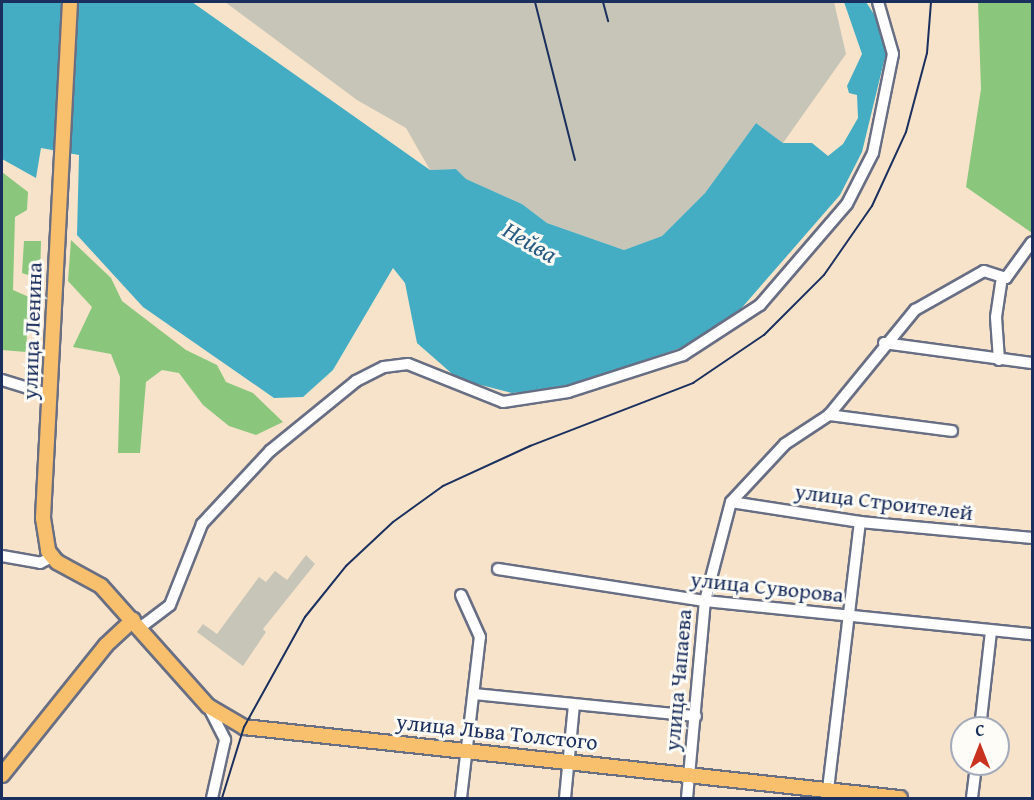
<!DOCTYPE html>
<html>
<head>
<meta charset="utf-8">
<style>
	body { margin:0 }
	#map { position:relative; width:1034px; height:800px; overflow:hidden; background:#f6e3ca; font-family:"Gentium Book Plus",serif }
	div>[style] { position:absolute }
	.industrial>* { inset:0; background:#c6c5b8 }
	.green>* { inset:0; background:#8ac77d }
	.water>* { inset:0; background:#44adc4 }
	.roads { filter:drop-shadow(2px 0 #686e84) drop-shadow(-2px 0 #686e84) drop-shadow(0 2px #686e84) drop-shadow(0 -2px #686e84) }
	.minor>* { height:10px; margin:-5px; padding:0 5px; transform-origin:5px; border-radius:5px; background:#fff }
	.major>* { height:14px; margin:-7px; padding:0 7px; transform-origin:7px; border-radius:7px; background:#f8bf6c }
	.rail>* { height:2px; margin:-1px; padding:0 1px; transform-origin:1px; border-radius:1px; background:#1b2f5e }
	span { translate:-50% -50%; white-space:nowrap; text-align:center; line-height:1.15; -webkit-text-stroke:6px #fdfcf7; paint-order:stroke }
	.street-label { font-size:22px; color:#1b2f5e }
	.water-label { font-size:24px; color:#295b82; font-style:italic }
	.frame { position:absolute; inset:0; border:3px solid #1b2f5e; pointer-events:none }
	.north { position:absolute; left:950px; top:716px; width:60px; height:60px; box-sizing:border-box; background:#fdfcf7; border:2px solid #a3aaba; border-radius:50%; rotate:0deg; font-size:16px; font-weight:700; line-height:24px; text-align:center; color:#1b2f5e }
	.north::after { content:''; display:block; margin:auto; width:21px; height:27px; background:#c8321e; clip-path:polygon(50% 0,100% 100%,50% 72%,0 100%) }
</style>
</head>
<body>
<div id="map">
	<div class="industrial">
		<div style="clip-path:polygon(225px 2px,834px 2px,846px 54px,783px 143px,756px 123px,705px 193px,662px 236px,624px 250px,547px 223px,522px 204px,465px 179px,456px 169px,430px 170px,406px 128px,357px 100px)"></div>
		<div style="clip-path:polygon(306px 555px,315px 564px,263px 629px,266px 632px,243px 666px,197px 632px,203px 624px,217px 634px,259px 577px,266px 582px,275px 571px,287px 580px)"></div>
	</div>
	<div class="green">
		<div style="clip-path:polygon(978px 2px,1032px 2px,1032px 233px,966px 187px,981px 89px)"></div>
		<div style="clip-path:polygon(2px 172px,28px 192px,27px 210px,15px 217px,13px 290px,29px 297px,26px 352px,2px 350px)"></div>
		<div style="clip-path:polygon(71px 240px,111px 278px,122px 301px,186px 350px,217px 365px,226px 382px,253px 393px,283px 422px,256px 435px,229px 426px,203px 405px,179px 373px,162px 370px,146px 382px,140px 453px,118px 453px,120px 377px,111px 354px,73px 347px,92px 307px,68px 281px)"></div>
		<div style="clip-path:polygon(24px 241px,41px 241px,40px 279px,22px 273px)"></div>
	</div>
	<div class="water">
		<div style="clip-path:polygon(2px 2px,192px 2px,430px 170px,456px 169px,466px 179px,522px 204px,547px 223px,624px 250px,662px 236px,705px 193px,756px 123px,783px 143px,812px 143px,828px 156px,843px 144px,858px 118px,857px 95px,849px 93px,847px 86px,862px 54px,844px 2px,866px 2px,887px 34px,886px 53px,862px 152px,840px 195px,739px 311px,695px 343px,563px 388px,512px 393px,458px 379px,417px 343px,405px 283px,393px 268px,333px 370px,303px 397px,274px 398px,143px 307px,77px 235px,79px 155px,41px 148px,36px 178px,2px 159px)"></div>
	</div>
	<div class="roads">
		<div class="minor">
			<div style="left:884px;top:343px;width:149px;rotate:7.7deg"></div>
			<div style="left:999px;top:360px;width:43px;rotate:-94deg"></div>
			<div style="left:996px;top:317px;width:40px;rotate:-81.5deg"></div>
			<div style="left:2px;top:380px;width:51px;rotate:17deg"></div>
			<div style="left:829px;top:415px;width:124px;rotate:7.4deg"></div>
			<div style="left:731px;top:502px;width:131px;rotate:8.8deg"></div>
			<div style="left:860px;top:522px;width:173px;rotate:5.3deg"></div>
			<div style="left:2px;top:556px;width:39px;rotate:10deg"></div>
			<div style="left:40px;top:563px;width:13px;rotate:-27deg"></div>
			<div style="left:498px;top:569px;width:209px;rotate:8.8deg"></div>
			<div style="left:705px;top:601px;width:329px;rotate:5.8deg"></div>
			<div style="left:141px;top:627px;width:36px;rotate:-37deg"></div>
			<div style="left:170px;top:605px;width:87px;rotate:-68.4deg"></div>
			<div style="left:202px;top:524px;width:100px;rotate:-47deg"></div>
			<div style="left:270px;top:451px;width:111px;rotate:-39.1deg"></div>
			<div style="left:356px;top:381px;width:31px;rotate:-27deg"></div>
			<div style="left:384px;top:367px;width:24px;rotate:-7deg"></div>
			<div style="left:408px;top:364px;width:102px;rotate:21.8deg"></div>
			<div style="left:503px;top:402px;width:66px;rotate:-8.7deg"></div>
			<div style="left:568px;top:392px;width:121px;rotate:-17.8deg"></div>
			<div style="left:683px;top:355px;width:92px;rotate:-33deg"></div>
			<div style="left:760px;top:305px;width:133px;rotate:-49.3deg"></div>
			<div style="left:847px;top:204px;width:57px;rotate:-63deg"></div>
			<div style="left:873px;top:153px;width:101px;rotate:-78.6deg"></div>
			<div style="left:893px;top:54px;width:54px;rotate:-106.1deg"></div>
			<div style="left:474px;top:694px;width:223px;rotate:5.7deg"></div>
			<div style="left:208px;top:706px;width:38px;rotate:63deg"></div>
			<div style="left:225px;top:740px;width:59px;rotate:102.6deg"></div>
			<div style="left:980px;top:728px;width:98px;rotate:-83.5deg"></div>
			<div style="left:461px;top:798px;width:162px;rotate:-83.3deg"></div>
			<div style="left:480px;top:637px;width:46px;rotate:-114.3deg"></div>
			<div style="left:565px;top:798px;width:93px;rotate:-84.5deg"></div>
			<div style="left:687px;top:798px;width:198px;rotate:-84.8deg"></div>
			<div style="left:705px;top:601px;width:102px;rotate:-75.3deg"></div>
			<div style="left:731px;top:502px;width:79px;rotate:-47deg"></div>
			<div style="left:785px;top:444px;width:53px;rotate:-33.4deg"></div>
			<div style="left:829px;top:415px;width:136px;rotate:-50.7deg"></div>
			<div style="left:915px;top:310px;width:79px;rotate:-29.5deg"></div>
			<div style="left:984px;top:271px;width:23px;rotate:18deg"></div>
			<div style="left:1006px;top:278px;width:44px;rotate:-54.2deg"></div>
			<div style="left:827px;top:798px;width:278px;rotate:-83.2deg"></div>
			<div style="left:972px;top:798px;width:34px;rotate:-83deg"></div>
		</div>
		<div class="major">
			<div style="left:70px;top:2px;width:517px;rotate:93deg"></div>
			<div style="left:43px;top:518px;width:33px;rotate:81deg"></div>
			<div style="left:48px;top:551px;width:14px;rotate:51deg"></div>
			<div style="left:57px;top:562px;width:50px;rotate:28.6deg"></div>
			<div style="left:101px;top:586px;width:161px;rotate:48.3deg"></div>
			<div style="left:208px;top:706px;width:42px;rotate:30.3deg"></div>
			<div style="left:244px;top:727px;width:660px;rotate:6.18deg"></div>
			<div style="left:2px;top:775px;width:166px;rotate:-51.3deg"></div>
			<div style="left:106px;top:645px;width:37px;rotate:-43deg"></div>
		</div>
	</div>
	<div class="rail">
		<div style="left:535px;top:2px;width:163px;rotate:75.8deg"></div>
		<div style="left:603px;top:2px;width:20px;rotate:75deg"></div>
		<div style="left:222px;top:798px;width:74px;rotate:-72.8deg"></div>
		<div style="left:244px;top:727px;width:126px;rotate:-61deg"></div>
		<div style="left:305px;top:617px;width:65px;rotate:-51.2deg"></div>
		<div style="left:346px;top:566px;width:64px;rotate:-43.1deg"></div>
		<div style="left:393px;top:522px;width:62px;rotate:-35.8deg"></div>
		<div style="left:443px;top:486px;width:96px;rotate:-24.7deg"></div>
		<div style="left:530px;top:446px;width:175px;rotate:-21.1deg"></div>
		<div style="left:693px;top:383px;width:86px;rotate:-34.1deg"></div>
		<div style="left:764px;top:335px;width:85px;rotate:-45deg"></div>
		<div style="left:824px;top:275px;width:84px;rotate:-55.2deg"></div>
		<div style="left:872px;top:206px;width:81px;rotate:-65.3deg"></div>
		<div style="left:906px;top:132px;width:82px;rotate:-75.1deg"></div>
		<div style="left:927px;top:53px;width:51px;rotate:-85.5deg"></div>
	</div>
	<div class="street-label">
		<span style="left:32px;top:331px;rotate:-88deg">улица Ленина</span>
		<span style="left:884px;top:502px;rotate:7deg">улица Строителей</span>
		<span style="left:767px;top:587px;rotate:6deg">улица Суворова</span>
		<span style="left:678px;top:680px;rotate:-85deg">улица Чапаева</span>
		<span style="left:497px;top:732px;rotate:6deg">улица Льва Толстого</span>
	</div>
	<div class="water-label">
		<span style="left:530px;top:242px;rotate:30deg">Нейва</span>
	</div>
	<div class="frame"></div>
	<div class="north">С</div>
</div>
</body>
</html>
